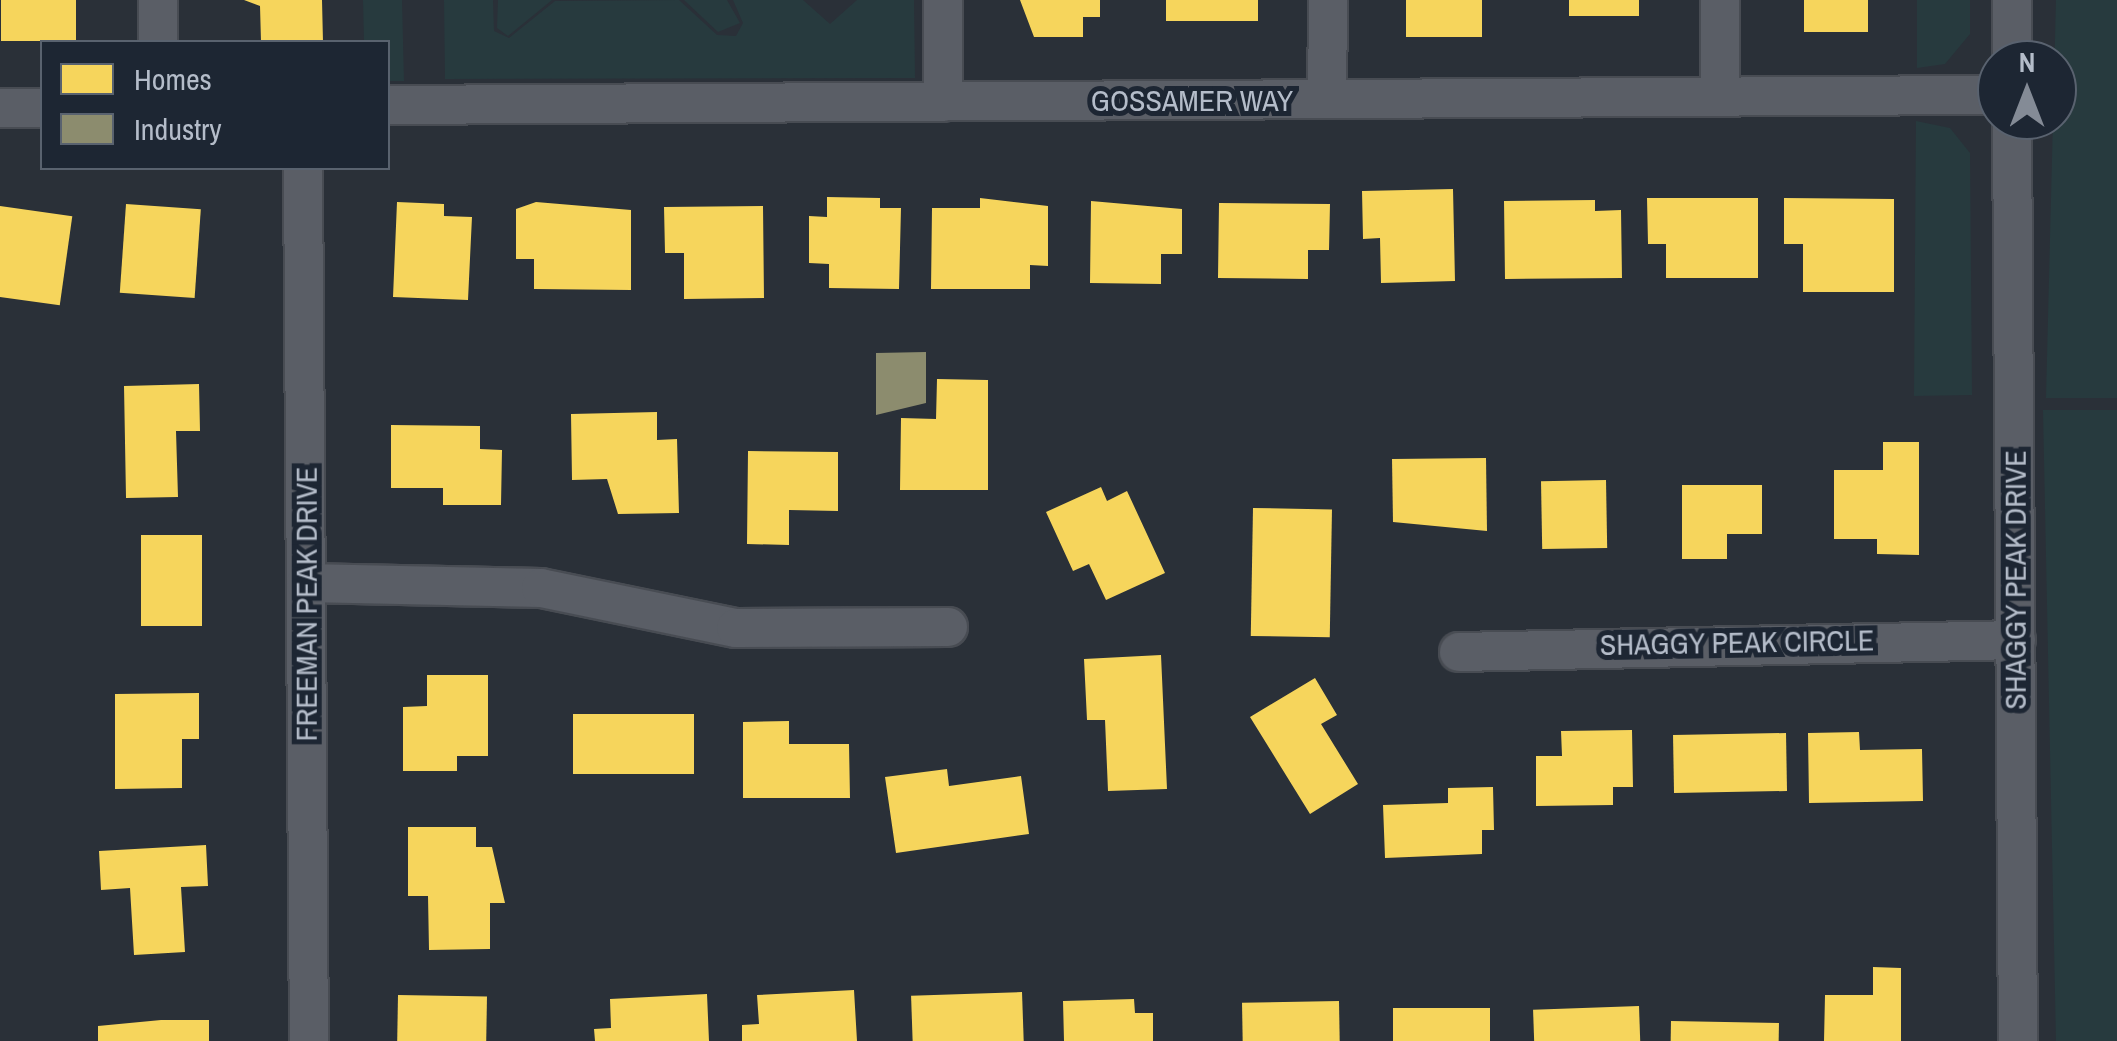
<!DOCTYPE html>
<html>
<head>
<meta charset="utf-8">
<style>
	body { margin:0 }
	#map { position:relative; width:2117px; height:1041px; overflow:hidden; background:#2a3038; font-family:"Archivo Narrow",sans-serif }
	div>[style] { position:absolute }
	.green>* { inset:0; background:#273a3e }
	.homes>* { inset:0; background:#f6d55c; transform-origin:0 0 }
	.industry>* { inset:0; background:#8c8c6e }
	.roads { filter:drop-shadow(2px 0 #484c53) drop-shadow(-2px 0 #484c53) drop-shadow(0 2px #484c53) drop-shadow(0 -2px #484c53) }
	.minor>* { height:38px; margin:-19px; padding:0 19px; transform-origin:19px; border-radius:19px; background:#5a5e66 }
	span { translate:-50% -50%; white-space:nowrap; text-align:center; line-height:1.15; -webkit-text-stroke:10px #1d2633; paint-order:stroke }
	.street-label { font-size:30px; color:#b4bcc9 }
	.legend { position:absolute; left:40px; top:40px; width:350px; height:130px; box-sizing:border-box; background:#1d2633; border:2px solid #59626f; margin:0; padding:12px 18px; list-style:none; font-size:30px; color:#b4bcc9 }
	.legend li { display:flex; align-items:center; gap:20px; height:50px }
	.legend b { width:50px; border:2px solid #59626f }
	.north { position:absolute; left:1977px; top:40px; width:100px; height:100px; box-sizing:border-box; background:#1d2633; border:2px solid #59626f; border-radius:50%; rotate:0deg; font-size:28px; font-weight:700; line-height:40px; text-align:center; color:#b4bcc9 }
	.north::after { content:''; display:block; margin:auto; width:35px; height:45px; background:#848b96; clip-path:polygon(50% 0,100% 100%,50% 72%,0 100%) }
</style>
</head>
<body>
<div id="map">
	<div class="green">
		<div style="clip-path:polygon(363px 0,402px 0,404px 81px,388px 81px,388px 42px,364px 42px)"></div>
		<div style="clip-path:polygon(444px 0,493px 0,494px 31px,509px 38px,555px 1px,679px 0,717px 35px,736px 36px,743px 23px,733px 0,803px 0,830px 24px,857px 0,914px 0,915px 78px,445px 79px)"></div>
		<div style="clip-path:polygon(498px 0,552px 0,508px 36px,497px 28px)"></div>
		<div style="clip-path:polygon(684px 0,727px 0,740px 23px,718px 32px)"></div>
		<div style="clip-path:polygon(1917px 0,1970px 0,1970px 34px,1945px 64px,1917px 68px)"></div>
		<div style="clip-path:polygon(2056px 0,2117px 0,2117px 398px,2046px 398px)"></div>
		<div style="clip-path:polygon(1916px 121px,1950px 128px,1970px 153px,1972px 395px,1914px 396px)"></div>
		<div style="clip-path:polygon(2043px 410px,2117px 410px,2117px 1041px,2056px 1041px)"></div>
	</div>
	<div class="homes">
		<div style="left:1px;top:0;width:75px;height:41px"></div>
		<div style="clip-path:polygon(244px 0,322px 0,323px 42px,261px 42px,260px 6px)"></div>
		<div style="clip-path:polygon(1020px 0,1100px 0,1100px 17px,1083px 17px,1083px 37px,1034px 37px)"></div>
		<div style="left:1166px;top:0;width:92px;height:21px"></div>
		<div style="left:1406px;top:0;width:76px;height:37px"></div>
		<div style="left:1569px;top:0;width:70px;height:16px"></div>
		<div style="left:1804px;top:0;width:64px;height:32px"></div>
		<div style="clip-path:polygon(1453px 189px,1455px 281px,1381px 283px,1380px 238px,1363px 239px,1362px 191px)"></div>
		<div style="clip-path:polygon(827px 197px,880px 198px,880px 208px,901px 208px,899px 289px,829px 288px,829px 264px,809px 263px,809px 216px,827px 217px)"></div>
		<div style="clip-path:polygon(980px 198px,1048px 206px,1048px 266px,1030px 265px,1030px 289px,931px 289px,932px 208px,980px 208px)"></div>
		<div style="clip-path:polygon(1647px 198px,1758px 198px,1758px 278px,1666px 278px,1666px 244px,1648px 244px)"></div>
		<div style="clip-path:polygon(1784px 198px,1894px 199px,1894px 292px,1803px 292px,1803px 244px,1784px 244px)"></div>
		<div style="clip-path:polygon(1595px 200px,1595px 211px,1621px 210px,1622px 278px,1505px 279px,1504px 201px)"></div>
		<div style="clip-path:polygon(1091px 201px,1182px 209px,1182px 254px,1161px 254px,1161px 284px,1090px 283px)"></div>
		<div style="clip-path:polygon(397px 202px,444px 204px,444px 216px,472px 217px,468px 300px,393px 297px)"></div>
		<div style="clip-path:polygon(536px 202px,631px 210px,631px 290px,534px 289px,534px 259px,516px 259px,516px 209px)"></div>
		<div style="clip-path:polygon(1219px 203px,1330px 204px,1329px 250px,1308px 250px,1308px 279px,1218px 278px)"></div>
		<div style="left:126px;top:204px;width:75px;height:89px;rotate:4deg"></div>
		<div style="left:0;top:206px;width:73px;height:90px;rotate:8deg"></div>
		<div style="clip-path:polygon(763px 206px,764px 298px,684px 299px,684px 253px,665px 253px,664px 207px)"></div>
		<div style="clip-path:polygon(937px 379px,988px 380px,988px 490px,900px 490px,901px 418px,936px 419px)"></div>
		<div style="clip-path:polygon(199px 384px,200px 431px,176px 431px,178px 497px,126px 498px,124px 386px)"></div>
		<div style="clip-path:polygon(657px 412px,657px 440px,677px 439px,679px 513px,618px 514px,607px 479px,572px 480px,571px 414px)"></div>
		<div style="clip-path:polygon(391px 425px,480px 426px,480px 449px,502px 450px,501px 505px,443px 505px,443px 488px,391px 488px)"></div>
		<div style="clip-path:polygon(1883px 442px,1919px 442px,1919px 555px,1877px 554px,1877px 539px,1834px 539px,1834px 470px,1883px 470px)"></div>
		<div style="clip-path:polygon(748px 451px,838px 452px,838px 511px,789px 510px,789px 545px,747px 544px)"></div>
		<div style="clip-path:polygon(1486px 458px,1487px 531px,1393px 522px,1392px 459px)"></div>
		<div style="left:1606px;top:480px;width:68px;height:65px;rotate:89deg"></div>
		<div style="clip-path:polygon(1682px 485px,1762px 485px,1762px 534px,1727px 534px,1727px 559px,1682px 559px)"></div>
		<div style="clip-path:polygon(1101px 487px,1107px 501px,1127px 491px,1165px 573px,1106px 600px,1089px 564px,1073px 571px,1046px 512px)"></div>
		<div style="left:1253px;top:508px;width:79px;height:128px;rotate:1deg"></div>
		<div style="left:141px;top:535px;width:61px;height:91px"></div>
		<div style="clip-path:polygon(1161px 655px,1167px 789px,1108px 791px,1105px 720px,1087px 720px,1084px 659px)"></div>
		<div style="clip-path:polygon(427px 675px,488px 675px,488px 756px,457px 756px,457px 771px,403px 771px,403px 707px,427px 706px)"></div>
		<div style="clip-path:polygon(1315px 678px,1337px 715px,1321px 724px,1358px 784px,1310px 814px,1250px 717px)"></div>
		<div style="clip-path:polygon(199px 693px,199px 739px,182px 739px,182px 788px,115px 789px,115px 694px)"></div>
		<div style="left:694px;top:714px;width:60px;height:121px;rotate:90deg"></div>
		<div style="clip-path:polygon(789px 721px,789px 744px,849px 744px,850px 798px,743px 798px,743px 722px)"></div>
		<div style="clip-path:polygon(1632px 730px,1633px 787px,1613px 787px,1613px 805px,1536px 806px,1536px 756px,1562px 756px,1561px 731px)"></div>
		<div style="clip-path:polygon(1859px 732px,1860px 750px,1922px 749px,1923px 801px,1809px 803px,1808px 733px)"></div>
		<div style="left:1786px;top:733px;width:58px;height:113px;rotate:89deg"></div>
		<div style="clip-path:polygon(947px 769px,949px 786px,1021px 776px,1029px 834px,896px 853px,885px 777px)"></div>
		<div style="clip-path:polygon(1493px 787px,1494px 830px,1482px 830px,1482px 854px,1385px 858px,1383px 805px,1448px 803px,1448px 788px)"></div>
		<div style="clip-path:polygon(408px 827px,476px 827px,476px 847px,492px 847px,505px 903px,490px 903px,490px 949px,429px 950px,428px 896px,408px 896px)"></div>
		<div style="clip-path:polygon(206px 845px,208px 886px,181px 887px,185px 952px,134px 955px,130px 888px,101px 890px,99px 851px)"></div>
		<div style="clip-path:polygon(1873px 967px,1901px 968px,1901px 1041px,1824px 1041px,1825px 995px,1873px 995px)"></div>
		<div style="clip-path:polygon(854px 990px,857px 1041px,742px 1041px,742px 1025px,759px 1024px,757px 995px)"></div>
		<div style="left:1022px;top:992px;width:49px;height:111px;rotate:88deg"></div>
		<div style="clip-path:polygon(707px 994px,709px 1041px,595px 1041px,594px 1029px,611px 1028px,610px 999px)"></div>
		<div style="left:398px;top:995px;width:89px;height:46px;rotate:1deg"></div>
		<div style="clip-path:polygon(1134px 999px,1135px 1013px,1153px 1013px,1153px 1041px,1064px 1041px,1063px 1001px)"></div>
		<div style="left:1339px;top:1001px;width:40px;height:97px;rotate:89deg"></div>
		<div style="left:1639px;top:1006px;width:35px;height:106px;rotate:88deg"></div>
		<div style="left:1490px;top:1008px;width:33px;height:97px;rotate:90deg"></div>
		<div style="clip-path:polygon(161px 1020px,209px 1020px,209px 1041px,98px 1041px,98px 1026px)"></div>
		<div style="left:1671px;top:1021px;width:108px;height:20px;rotate:1deg"></div>
	</div>
	<div class="industry">
		<div style="clip-path:polygon(926px 352px,926px 403px,876px 415px,876px 353px)"></div>
	</div>
	<div class="roads">
		<div class="minor">
			<div style="left:158px;top:0;width:42px;rotate:90deg"></div>
			<div style="left:943px;top:0;width:102px;rotate:90deg"></div>
			<div style="left:1720px;top:0;width:97px;rotate:90deg"></div>
			<div style="left:2012px;top:0;width:60px;rotate:90deg"></div>
			<div style="left:1327px;top:99px;width:99px;rotate:-89.4deg"></div>
			<div style="left:388px;top:105px;width:1609px;rotate:-0.36deg"></div>
			<div style="left:0;top:108px;width:42px"></div>
			<div style="left:2012px;top:120px;width:921px;rotate:89.63deg"></div>
			<div style="left:303px;top:168px;width:873px;rotate:89.61deg"></div>
			<div style="left:306px;top:583px;width:235px;rotate:1.2deg"></div>
			<div style="left:541px;top:588px;width:199px;rotate:11.6deg"></div>
			<div style="left:736px;top:628px;width:212px;rotate:-0.3deg"></div>
			<div style="left:1459px;top:652px;width:557px;rotate:-1.23deg"></div>
		</div>
	</div>
	<div class="street-label">
		<span style="left:1192px;top:100px">GOSSAMER WAY</span>
		<span style="left:2015px;top:580px;rotate:-90deg">SHAGGY PEAK DRIVE</span>
		<span style="left:306px;top:604px;rotate:-90deg">FREEMAN PEAK DRIVE</span>
		<span style="left:1737px;top:642px;rotate:-1deg">SHAGGY PEAK CIRCLE</span>
	</div>
	<ul class="legend">
	<li><b style="height:28px;background:#f6d55c"></b>Homes</li>
	<li><b style="height:28px;background:#8c8c6e"></b>Industry</li>
	</ul>
	<div class="north">N</div>
</div>
</body>
</html>
